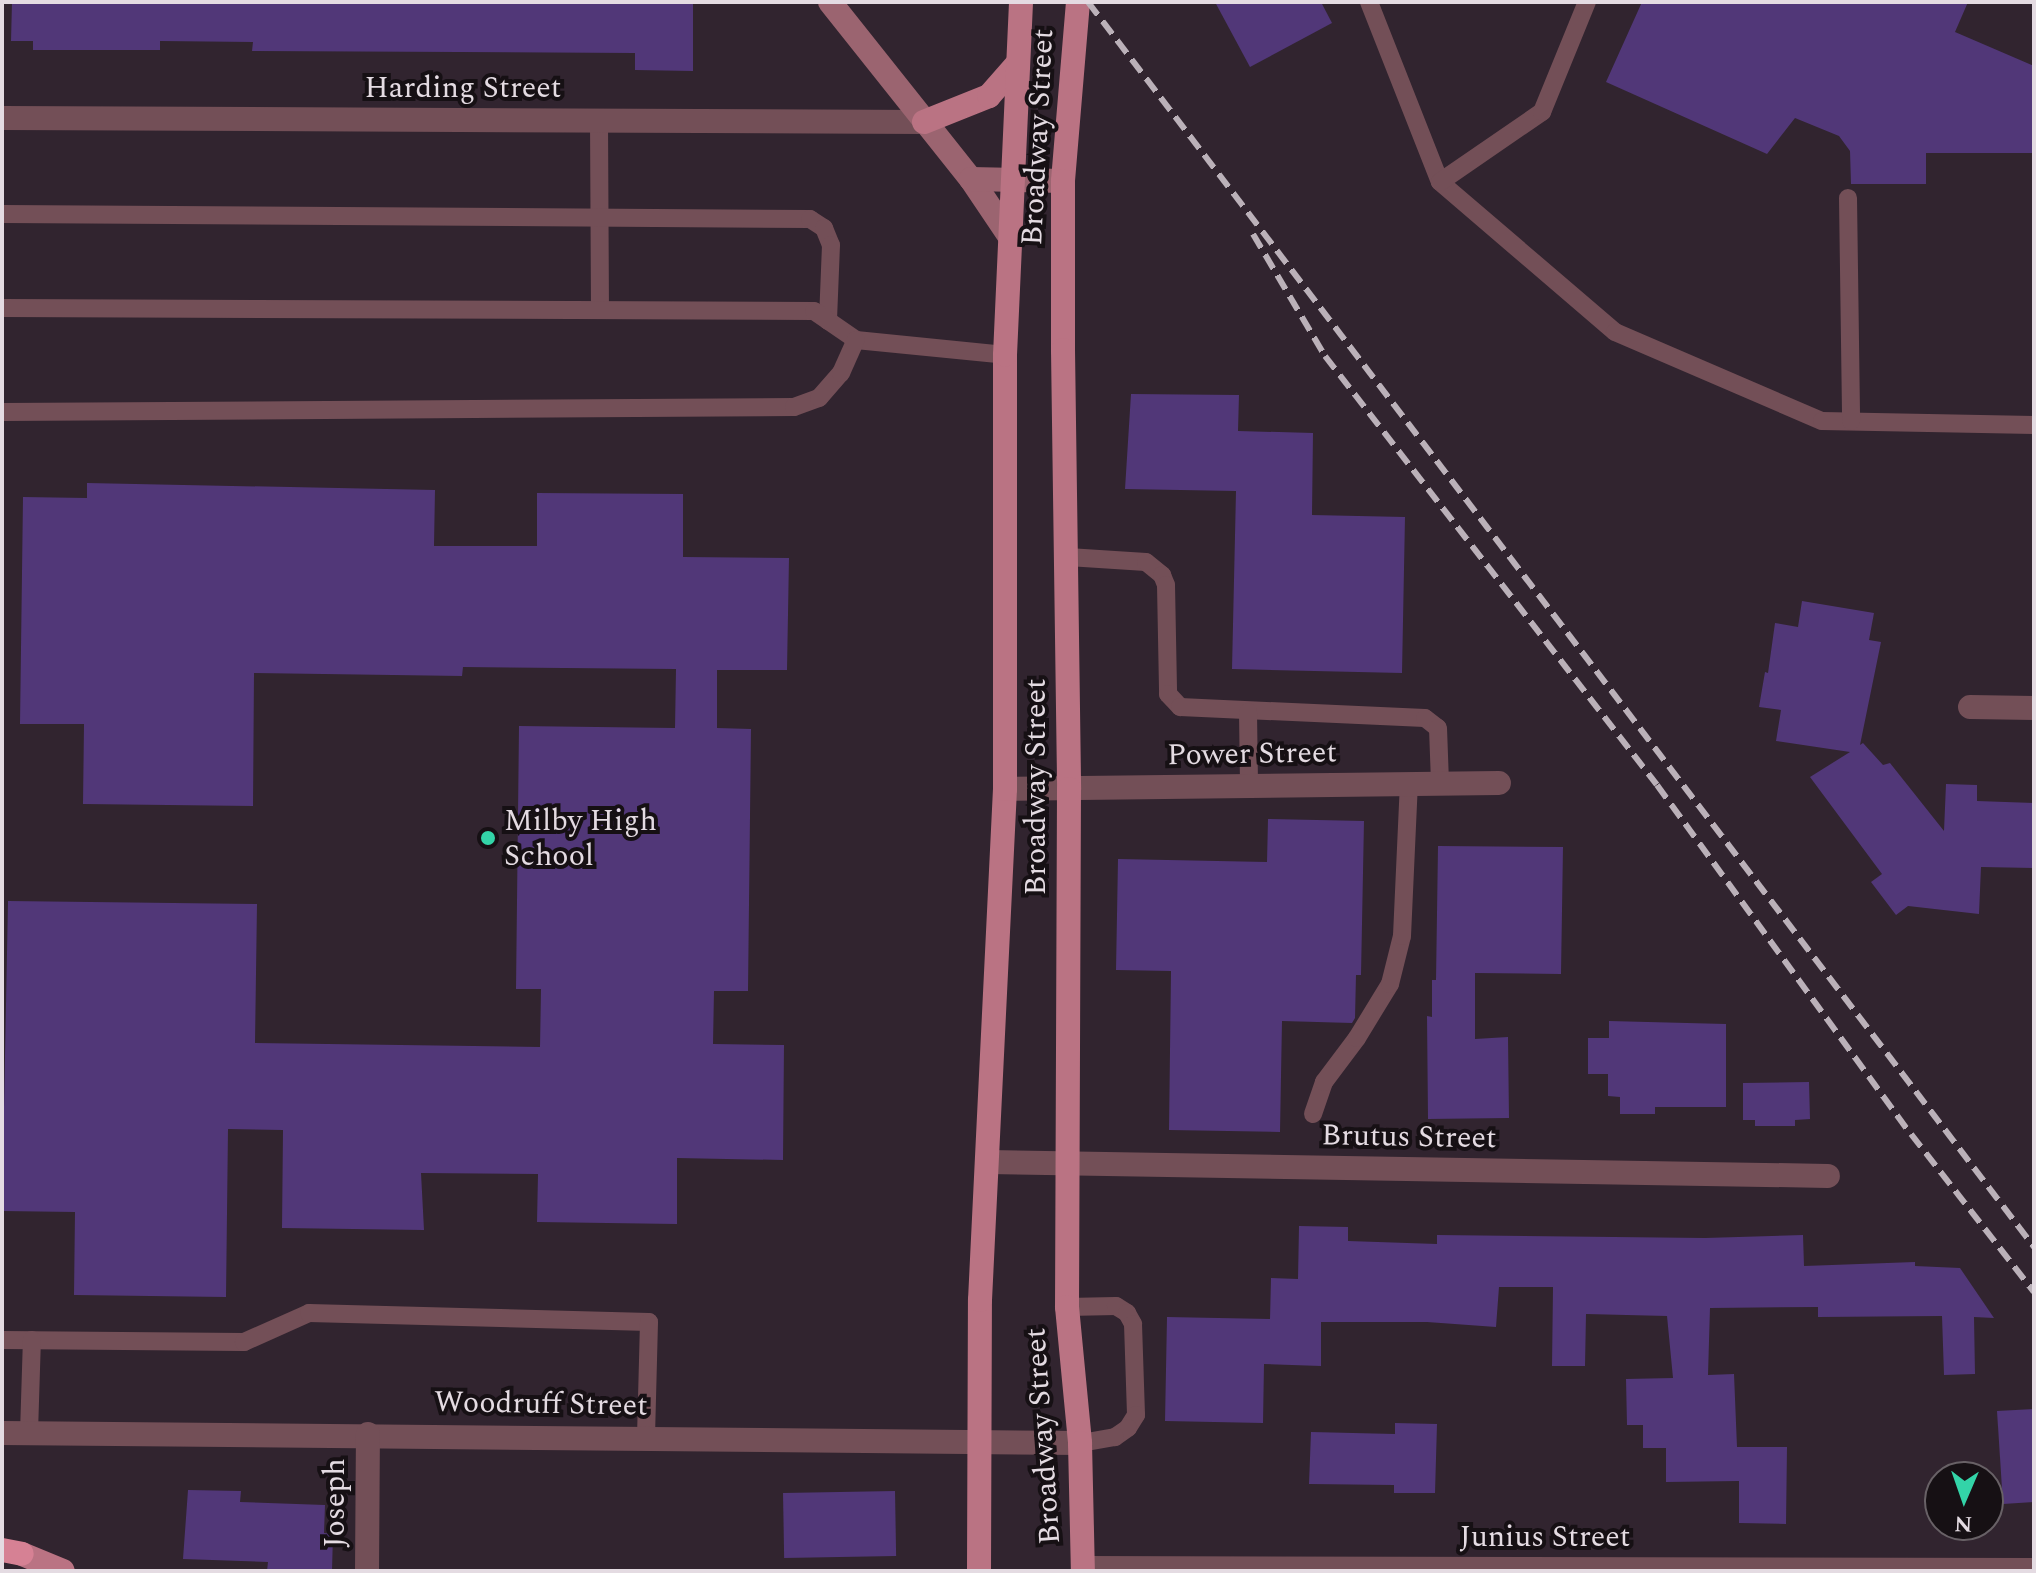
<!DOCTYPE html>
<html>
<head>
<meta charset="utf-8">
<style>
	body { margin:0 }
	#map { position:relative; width:2036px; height:1573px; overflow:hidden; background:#31242f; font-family:Spectral,serif }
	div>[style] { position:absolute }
	.building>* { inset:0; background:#513778; transform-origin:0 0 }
	.lane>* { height:18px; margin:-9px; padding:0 9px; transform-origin:9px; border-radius:9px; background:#734f57 }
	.street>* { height:24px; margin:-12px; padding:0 12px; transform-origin:12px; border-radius:12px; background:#734f57 }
	.secondary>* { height:24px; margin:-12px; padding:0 12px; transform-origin:12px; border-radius:12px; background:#9b6470 }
	.primary>* { height:24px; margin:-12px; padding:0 12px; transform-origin:12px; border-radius:12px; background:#ba7383 }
	.highway>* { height:24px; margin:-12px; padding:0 12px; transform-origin:12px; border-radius:12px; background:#d68194 }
	.rail>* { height:6px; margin-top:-3px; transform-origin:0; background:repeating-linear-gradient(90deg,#bbb1b9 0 16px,transparent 0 24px) }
	.dots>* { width:22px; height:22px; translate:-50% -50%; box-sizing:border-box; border:4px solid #161014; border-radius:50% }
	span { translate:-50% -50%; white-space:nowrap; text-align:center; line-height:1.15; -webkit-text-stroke:8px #161014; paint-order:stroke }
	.street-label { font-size:30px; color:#e4dbe2 }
	.poi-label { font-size:30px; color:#e4dbe2 }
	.left { translate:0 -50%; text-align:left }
	.frame { position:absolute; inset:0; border:4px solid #e4dbe2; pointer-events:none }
	.north { position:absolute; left:1924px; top:1461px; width:80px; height:80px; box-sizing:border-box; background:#161014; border:2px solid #686166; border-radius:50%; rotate:182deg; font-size:22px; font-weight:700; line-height:32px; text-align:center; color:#e4dbe2 }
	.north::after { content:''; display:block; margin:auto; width:28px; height:36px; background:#33d4a8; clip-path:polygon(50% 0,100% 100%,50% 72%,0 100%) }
</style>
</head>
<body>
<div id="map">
	<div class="building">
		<div style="clip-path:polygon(12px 2px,693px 2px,693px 71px,635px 70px,635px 53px,252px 51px,253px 42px,160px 41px,160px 50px,33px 50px,33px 41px,11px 41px)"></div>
		<div style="clip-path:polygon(1215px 2px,1321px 2px,1332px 23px,1250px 67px)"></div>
		<div style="clip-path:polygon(1642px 2px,1968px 2px,1955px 32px,2034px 66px,2034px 153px,1926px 153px,1926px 184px,1851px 184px,1850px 151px,1839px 136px,1795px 118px,1767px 154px,1606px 82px)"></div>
		<div style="clip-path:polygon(1131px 394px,1239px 395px,1238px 431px,1313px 433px,1312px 515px,1405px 517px,1402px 673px,1232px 669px,1236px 491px,1125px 489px)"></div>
		<div style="clip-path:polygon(87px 483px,435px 490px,434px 546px,537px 546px,537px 493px,683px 494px,683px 557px,789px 558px,787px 670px,717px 670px,717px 728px,751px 729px,748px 991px,714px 991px,713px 1044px,784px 1045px,783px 1160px,677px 1158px,677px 1224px,537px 1222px,538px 1174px,421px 1173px,424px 1230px,282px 1228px,283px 1130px,228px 1129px,226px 1297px,74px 1295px,75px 1212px,2px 1211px,8px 901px,257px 904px,255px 1043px,540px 1047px,541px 989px,516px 989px,519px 726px,675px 728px,676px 669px,463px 667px,462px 676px,254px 673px,253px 806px,83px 804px,84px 724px,20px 724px,23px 497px,87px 498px)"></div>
		<div style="clip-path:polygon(1802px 601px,1874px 613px,1869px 640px,1881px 642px,1860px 745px,1863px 743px,1883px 765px,1890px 763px,1944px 831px,1946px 784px,1977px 785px,1977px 801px,2034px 803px,2034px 868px,1981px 867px,1979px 914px,1908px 906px,1896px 915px,1871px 882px,1882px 874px,1810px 777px,1850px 752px,1776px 741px,1781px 710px,1759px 707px,1765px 672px,1768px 673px,1775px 623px,1798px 627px)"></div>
		<div style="clip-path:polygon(1268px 819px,1364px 821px,1361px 975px,1356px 975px,1355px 1018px,1352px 1023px,1282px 1021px,1280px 1132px,1169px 1130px,1171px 971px,1116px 970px,1118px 859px,1267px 862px)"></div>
		<div style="clip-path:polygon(1438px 846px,1563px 847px,1561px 974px,1475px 973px,1475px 1039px,1508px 1037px,1509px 1118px,1428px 1119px,1427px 1016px,1432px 1017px,1432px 980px,1436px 980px)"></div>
		<div style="clip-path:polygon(1609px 1021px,1726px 1024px,1726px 1107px,1655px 1107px,1655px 1114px,1620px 1114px,1620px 1097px,1608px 1096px,1608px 1074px,1588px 1074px,1588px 1038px,1609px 1038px)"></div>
		<div style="clip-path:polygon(1809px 1082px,1810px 1119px,1795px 1120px,1795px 1126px,1755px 1126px,1755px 1120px,1743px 1120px,1743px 1083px)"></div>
		<div style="clip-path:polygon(1299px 1226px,1348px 1227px,1348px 1241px,1437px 1244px,1437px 1235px,1705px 1238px,1803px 1235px,1804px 1266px,1915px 1262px,1915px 1266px,1960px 1268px,1994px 1318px,1974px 1317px,1975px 1374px,1944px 1375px,1942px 1316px,1818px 1317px,1818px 1307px,1710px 1308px,1708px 1375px,1734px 1374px,1737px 1447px,1787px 1447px,1786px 1524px,1739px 1523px,1739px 1481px,1666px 1482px,1666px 1448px,1643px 1448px,1643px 1425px,1627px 1425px,1626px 1379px,1673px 1378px,1667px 1316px,1586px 1314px,1585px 1366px,1552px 1366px,1553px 1287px,1499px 1287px,1496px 1327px,1427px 1322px,1321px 1322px,1321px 1366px,1264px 1364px,1263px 1423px,1165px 1421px,1167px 1317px,1270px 1319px,1271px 1278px,1298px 1279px)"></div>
		<div style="clip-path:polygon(2034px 1409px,2034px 1502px,2003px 1504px,1997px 1411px)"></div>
		<div style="clip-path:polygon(1395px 1423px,1437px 1424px,1435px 1493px,1394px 1493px,1394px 1485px,1309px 1484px,1311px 1432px,1395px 1434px)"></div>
		<div style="clip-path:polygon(188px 1490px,241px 1491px,240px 1502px,325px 1505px,324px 1533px,333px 1534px,332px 1571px,267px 1571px,268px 1562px,183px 1559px)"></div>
		<div style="left:895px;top:1491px;width:65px;height:112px;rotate:89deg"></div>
	</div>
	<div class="lane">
		<div style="left:1369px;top:2px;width:193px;rotate:68.5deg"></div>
		<div style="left:1440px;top:182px;width:230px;rotate:40.6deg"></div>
		<div style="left:1615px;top:332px;width:225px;rotate:23.3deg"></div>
		<div style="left:1822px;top:421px;width:212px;rotate:1.1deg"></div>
		<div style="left:599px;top:121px;width:189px;rotate:89.7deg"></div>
		<div style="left:1440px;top:182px;width:124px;rotate:-34.5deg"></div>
		<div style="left:1542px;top:112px;width:119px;rotate:-67.8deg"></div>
		<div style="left:1848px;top:198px;width:223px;rotate:89.2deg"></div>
		<div style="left:2px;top:214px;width:808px;rotate:0.35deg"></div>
		<div style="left:810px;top:219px;width:17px;rotate:33deg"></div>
		<div style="left:824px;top:228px;width:18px;rotate:68deg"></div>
		<div style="left:831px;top:245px;width:76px;rotate:92.3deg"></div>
		<div style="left:2px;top:308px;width:812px;rotate:0.21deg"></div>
		<div style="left:814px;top:311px;width:51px;rotate:34.6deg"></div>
		<div style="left:856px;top:340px;width:150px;rotate:5.7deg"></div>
		<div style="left:2px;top:412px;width:792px;rotate:-0.36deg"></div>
		<div style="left:794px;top:407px;width:27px;rotate:-20deg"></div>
		<div style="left:819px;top:398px;width:33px;rotate:-49deg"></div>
		<div style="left:841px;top:373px;width:36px;rotate:-66deg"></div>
		<div style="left:1068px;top:557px;width:78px;rotate:3.7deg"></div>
		<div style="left:1146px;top:562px;width:21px;rotate:39deg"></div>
		<div style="left:1162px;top:575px;width:11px;rotate:68deg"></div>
		<div style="left:1166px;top:585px;width:109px;rotate:88.9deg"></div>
		<div style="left:1168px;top:694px;width:18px;rotate:47deg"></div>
		<div style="left:1180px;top:707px;width:245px;rotate:2.6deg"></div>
		<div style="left:1425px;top:718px;width:16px;rotate:38deg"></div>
		<div style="left:1438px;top:728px;width:55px;rotate:87.9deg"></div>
		<div style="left:1248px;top:712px;width:74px;rotate:89.2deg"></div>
		<div style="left:1313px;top:1114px;width:34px;rotate:-71deg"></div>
		<div style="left:1324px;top:1082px;width:55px;rotate:-53.1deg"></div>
		<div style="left:1357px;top:1038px;width:63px;rotate:-58.6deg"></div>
		<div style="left:1390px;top:984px;width:49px;rotate:-76deg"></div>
		<div style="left:1402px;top:936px;width:152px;rotate:-87.4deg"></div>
		<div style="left:1067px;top:1307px;width:49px;rotate:-1.2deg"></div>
		<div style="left:1116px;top:1306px;width:13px;rotate:32deg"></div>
		<div style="left:1127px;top:1313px;width:13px;rotate:61deg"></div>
		<div style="left:1133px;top:1324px;width:91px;rotate:88.1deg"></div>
		<div style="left:1136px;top:1415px;width:15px;rotate:122deg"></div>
		<div style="left:1128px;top:1428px;width:16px;rotate:145deg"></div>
		<div style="left:1115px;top:1437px;width:36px;rotate:170deg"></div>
		<div style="left:2px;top:1340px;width:242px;rotate:0.5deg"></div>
		<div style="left:244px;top:1342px;width:71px;rotate:-24deg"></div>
		<div style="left:309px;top:1313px;width:340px;rotate:1.5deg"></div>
		<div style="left:649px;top:1322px;width:115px;rotate:91.5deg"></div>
		<div style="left:29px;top:1433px;width:93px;rotate:-88.2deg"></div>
	</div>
	<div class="street">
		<div style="left:2px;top:118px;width:922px;rotate:0.25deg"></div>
		<div style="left:1970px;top:707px;width:64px;rotate:0.9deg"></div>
		<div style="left:1005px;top:789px;width:494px;rotate:-0.7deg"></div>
		<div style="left:988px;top:1162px;width:840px;rotate:0.95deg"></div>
		<div style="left:2px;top:1433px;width:1078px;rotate:0.53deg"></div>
		<div style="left:1083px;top:1568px;width:951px;rotate:0.12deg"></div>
		<div style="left:367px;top:1571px;width:137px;rotate:-89.6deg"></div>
	</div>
	<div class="secondary">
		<div style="left:830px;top:2px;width:226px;rotate:51.5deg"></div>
		<div style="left:971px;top:179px;width:70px;rotate:56.1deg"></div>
		<div style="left:971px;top:179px;width:92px;rotate:1.2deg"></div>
	</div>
	<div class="primary">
		<div style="left:1078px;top:2px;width:180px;rotate:94.8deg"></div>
		<div style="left:1063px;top:181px;width:169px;rotate:90deg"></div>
		<div style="left:1063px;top:350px;width:439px;rotate:89.2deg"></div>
		<div style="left:1069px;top:789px;width:518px;rotate:90.22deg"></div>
		<div style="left:1067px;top:1307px;width:137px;rotate:84.5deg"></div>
		<div style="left:1080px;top:1443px;width:128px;rotate:88.7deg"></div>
		<div style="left:924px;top:122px;width:70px;rotate:-21.8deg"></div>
		<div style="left:989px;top:96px;width:43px;rotate:-48.8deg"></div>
		<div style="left:22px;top:1554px;width:44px;rotate:22.5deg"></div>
		<div style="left:979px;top:1571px;width:271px;rotate:-89.8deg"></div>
		<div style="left:980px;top:1300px;width:512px;rotate:-87.2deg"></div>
		<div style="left:1005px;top:789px;width:434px;rotate:-90deg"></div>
		<div style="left:1005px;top:355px;width:353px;rotate:-87.4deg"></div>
	</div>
	<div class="highway">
		<div style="left:2px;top:1550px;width:20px;rotate:11deg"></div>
	</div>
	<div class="rail">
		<div style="left:1088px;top:2px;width:1564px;rotate:52.77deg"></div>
		<div style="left:1253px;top:234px;width:142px;rotate:59.5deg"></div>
		<div style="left:1325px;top:356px;width:542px;rotate:52.26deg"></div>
		<div style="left:1657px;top:785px;width:432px;rotate:54deg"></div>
		<div style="left:1911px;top:1134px;width:200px;rotate:52.1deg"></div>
	</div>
	<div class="dots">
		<div style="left:488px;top:838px;background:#33d4a8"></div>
	</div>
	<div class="street-label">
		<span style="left:463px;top:88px">Harding Street</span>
		<span style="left:1038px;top:137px;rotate:-87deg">Broadway Street</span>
		<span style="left:1252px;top:754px;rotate:-1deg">Power Street</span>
		<span style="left:1036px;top:787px;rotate:-90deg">Broadway Street</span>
		<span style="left:1409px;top:1137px;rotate:1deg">Brutus Street</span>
		<span style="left:541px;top:1404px;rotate:1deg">Woodruff Street</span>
		<span style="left:1043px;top:1436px;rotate:-94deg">Broadway Street</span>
		<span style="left:335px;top:1503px;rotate:-90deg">Joseph</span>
		<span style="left:1545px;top:1537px">Junius Street</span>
	</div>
	<div class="poi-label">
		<span class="left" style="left:504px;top:838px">Milby High<br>School</span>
	</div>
	<div class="frame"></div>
	<div class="north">N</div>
</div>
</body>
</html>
